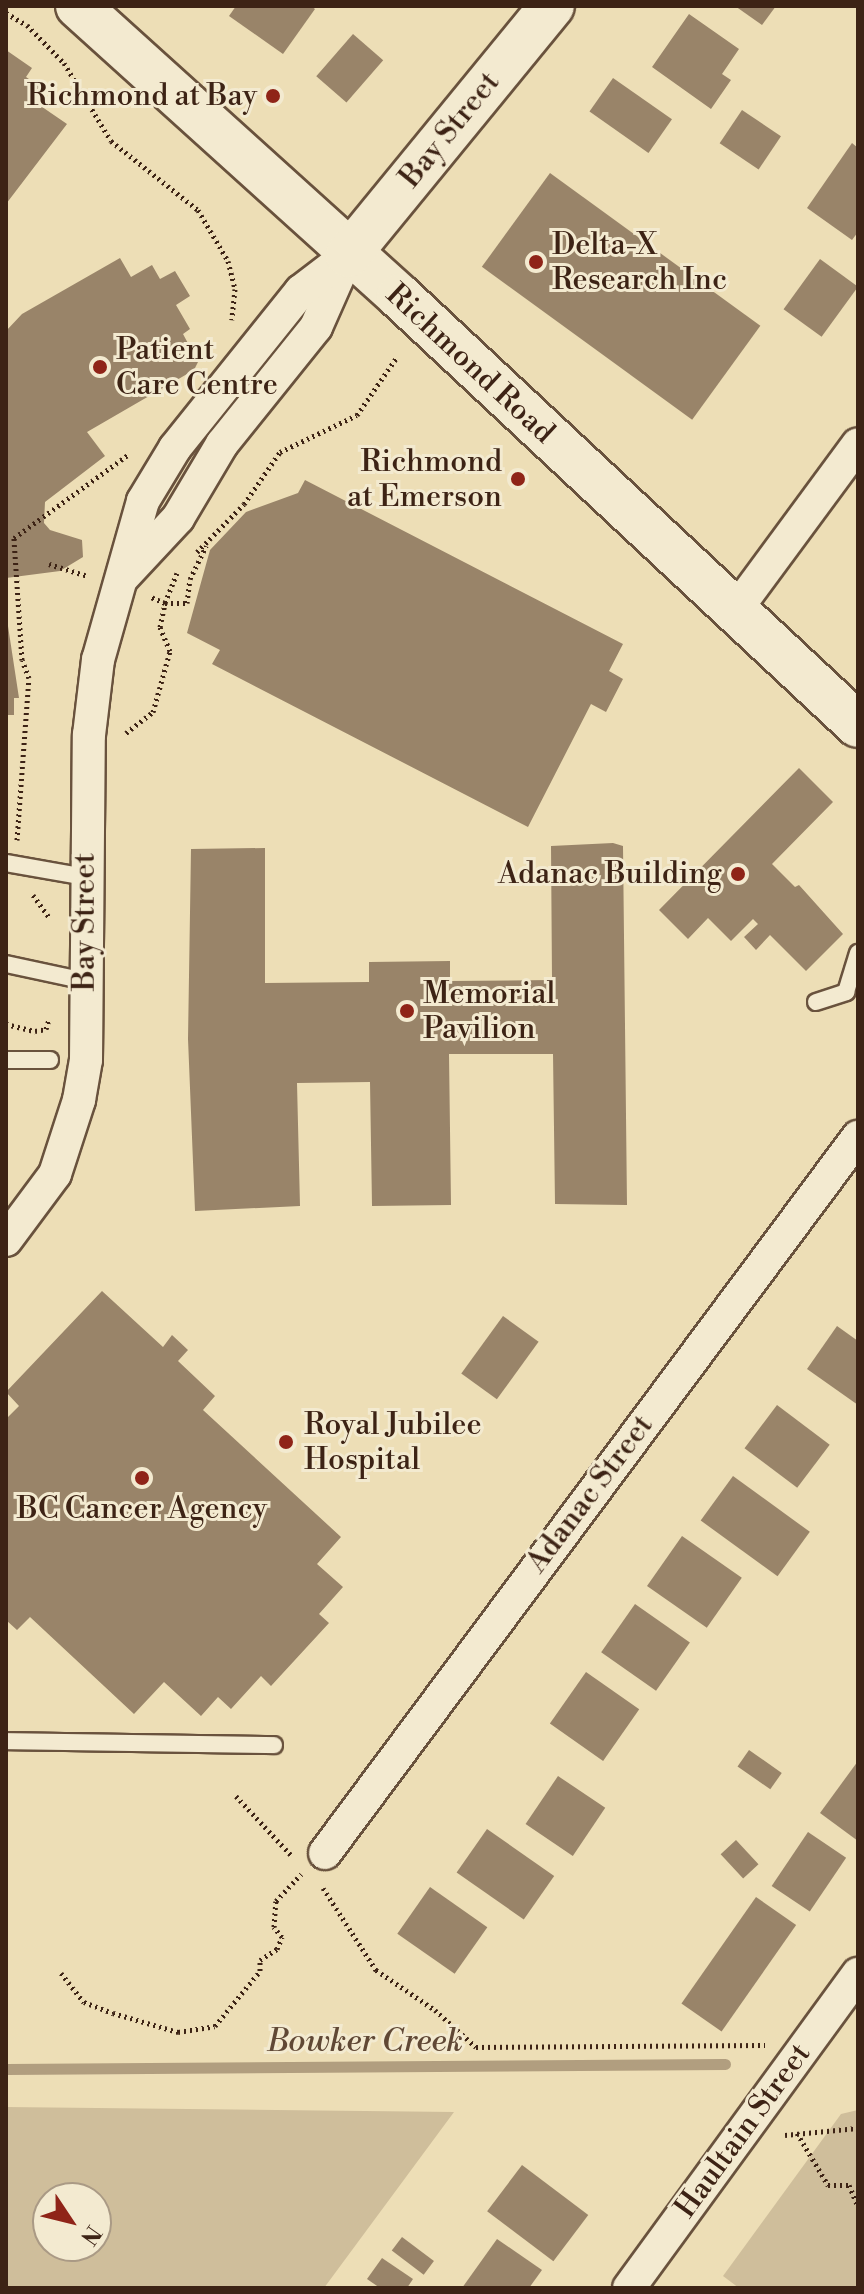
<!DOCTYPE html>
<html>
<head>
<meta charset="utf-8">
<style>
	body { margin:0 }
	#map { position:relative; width:864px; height:2294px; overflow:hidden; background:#eddeb6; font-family:"Libre Bodoni",serif }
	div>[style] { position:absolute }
	.green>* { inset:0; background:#cfbe9b }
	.stream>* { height:11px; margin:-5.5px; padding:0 5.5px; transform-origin:5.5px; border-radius:5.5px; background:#b19e7f }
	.building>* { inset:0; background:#998469; transform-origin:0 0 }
	.path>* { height:5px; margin-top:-2.5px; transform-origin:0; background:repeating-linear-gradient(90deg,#3d2315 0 2px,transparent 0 6px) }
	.roads { filter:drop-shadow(2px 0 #69523d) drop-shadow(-2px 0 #69523d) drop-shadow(0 2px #69523d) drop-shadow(0 -2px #69523d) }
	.lane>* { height:16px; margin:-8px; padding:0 8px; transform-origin:8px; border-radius:8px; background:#f3ead0 }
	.street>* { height:32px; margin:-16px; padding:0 16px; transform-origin:16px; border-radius:16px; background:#f3ead0 }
	.secondary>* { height:44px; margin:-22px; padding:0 22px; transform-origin:22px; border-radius:22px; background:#f3ead0 }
	.dots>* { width:22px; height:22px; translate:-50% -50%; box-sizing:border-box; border:4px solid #f3ead0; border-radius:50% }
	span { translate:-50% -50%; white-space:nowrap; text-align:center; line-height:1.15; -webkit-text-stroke:6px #f3ead0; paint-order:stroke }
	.poi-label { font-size:30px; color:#3d2315 }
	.right { translate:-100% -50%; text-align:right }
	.left { translate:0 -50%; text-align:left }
	.street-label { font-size:30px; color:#3d2315 }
	.water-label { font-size:32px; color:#604835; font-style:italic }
	.frame { position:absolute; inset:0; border:8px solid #3d2315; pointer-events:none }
	.north { position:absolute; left:32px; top:2182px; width:80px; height:80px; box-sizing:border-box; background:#f3ead0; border:2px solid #aa9a85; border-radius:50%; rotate:125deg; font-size:22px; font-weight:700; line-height:32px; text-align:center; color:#3d2315 }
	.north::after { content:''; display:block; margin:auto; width:28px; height:36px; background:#8f2418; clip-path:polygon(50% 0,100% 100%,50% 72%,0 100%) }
</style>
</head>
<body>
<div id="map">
	<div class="green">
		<div style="clip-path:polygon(evenodd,6px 2107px,454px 2112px,324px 2288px,6px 2288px,6px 2107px,48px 2198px,96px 2198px,96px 2246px,48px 2246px,48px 2198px)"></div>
		<div style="clip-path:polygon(858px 2110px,858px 2288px,739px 2288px,723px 2276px,841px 2114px)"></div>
	</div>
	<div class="stream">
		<div style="left:6px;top:2069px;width:719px;rotate:-0.4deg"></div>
	</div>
	<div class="building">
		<div style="clip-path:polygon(236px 6px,311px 6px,315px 9px,283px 54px,229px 16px)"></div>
		<div style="clip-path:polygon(735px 6px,776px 6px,762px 25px)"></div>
		<div style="clip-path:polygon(689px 14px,739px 49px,722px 74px,731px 80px,711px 109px,652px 67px)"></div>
		<div style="left:353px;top:34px;width:40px;height:56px;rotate:41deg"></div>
		<div style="clip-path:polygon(6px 50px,32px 68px,26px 77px,41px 87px,32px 100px,67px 124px,6px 204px)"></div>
		<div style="left:613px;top:78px;width:72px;height:41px;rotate:35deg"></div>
		<div style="left:742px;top:110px;width:47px;height:40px;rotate:34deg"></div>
		<div style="clip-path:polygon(852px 143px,858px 148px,858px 232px,852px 240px,807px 208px)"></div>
		<div style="left:550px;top:173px;width:260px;height:116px;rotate:36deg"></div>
		<div style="clip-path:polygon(120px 258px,131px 277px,152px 265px,160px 279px,175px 271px,190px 296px,176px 305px,190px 329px,183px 334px,198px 362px,194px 370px,87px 432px,105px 456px,45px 502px,44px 523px,50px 530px,82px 540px,83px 557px,60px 571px,6px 578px,6px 331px,22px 314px)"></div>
		<div style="left:820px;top:259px;width:47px;height:62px;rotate:36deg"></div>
		<div style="clip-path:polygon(305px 480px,623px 644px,609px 671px,623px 679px,606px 712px,591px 704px,528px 827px,212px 664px,220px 650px,187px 633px,210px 550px,246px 512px,298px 493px)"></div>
		<div style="clip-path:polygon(6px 613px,19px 698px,14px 698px,14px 715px,6px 715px)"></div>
		<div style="clip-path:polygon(799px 768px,833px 802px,772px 864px,795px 887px,799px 885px,843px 934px,806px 971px,770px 935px,756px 950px,744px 937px,758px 924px,753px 919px,731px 941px,708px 918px,688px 939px,659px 910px)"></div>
		<div style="clip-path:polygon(613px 843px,623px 846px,627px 1205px,555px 1204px,553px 1054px,449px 1054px,451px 1205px,372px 1206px,370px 1082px,297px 1083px,300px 1206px,195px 1211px,188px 1039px,191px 849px,265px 848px,265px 983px,369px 982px,369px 962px,450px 961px,450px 981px,552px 980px,551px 846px)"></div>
		<div style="clip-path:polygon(102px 1291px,163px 1347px,172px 1335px,188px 1350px,178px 1361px,215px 1396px,203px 1410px,341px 1537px,317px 1564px,343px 1587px,319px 1614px,329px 1623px,271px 1686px,261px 1676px,231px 1709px,218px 1697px,201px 1716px,164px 1682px,134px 1714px,30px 1617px,17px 1630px,6px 1620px,6px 1419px,19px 1406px,6px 1392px)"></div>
		<div style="left:503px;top:1316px;width:44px;height:71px;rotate:36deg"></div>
		<div style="clip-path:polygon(837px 1326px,858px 1341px,858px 1405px,807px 1369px)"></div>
		<div style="left:777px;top:1405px;width:66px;height:54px;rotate:37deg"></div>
		<div style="left:733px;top:1476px;width:95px;height:55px;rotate:36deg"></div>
		<div style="left:682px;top:1536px;width:73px;height:61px;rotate:35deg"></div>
		<div style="left:635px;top:1604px;width:67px;height:59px;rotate:35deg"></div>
		<div style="left:586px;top:1672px;width:65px;height:63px;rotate:35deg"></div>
		<div style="left:749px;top:1750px;width:40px;height:20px;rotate:35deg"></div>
		<div style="clip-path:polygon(858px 1761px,858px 1841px,820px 1813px)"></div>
		<div style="left:558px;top:1776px;width:57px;height:58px;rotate:34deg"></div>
		<div style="left:487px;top:1829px;width:82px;height:53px;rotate:35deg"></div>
		<div style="left:808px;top:1832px;width:46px;height:65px;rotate:34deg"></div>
		<div style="left:736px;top:1840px;width:33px;height:21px;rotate:47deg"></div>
		<div style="left:430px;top:1887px;width:70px;height:57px;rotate:35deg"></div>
		<div style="left:756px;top:1897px;width:49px;height:130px;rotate:35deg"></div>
		<div style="left:522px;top:2165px;width:83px;height:58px;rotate:37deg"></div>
		<div style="left:402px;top:2237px;width:40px;height:17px;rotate:37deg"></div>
		<div style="clip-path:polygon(497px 2239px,542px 2270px,529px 2288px,462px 2288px)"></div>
		<div style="clip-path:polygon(382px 2258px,413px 2279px,407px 2288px,380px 2288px,367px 2279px)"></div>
	</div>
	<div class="path">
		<div style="left:6px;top:13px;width:24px;rotate:30deg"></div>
		<div style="left:27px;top:25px;width:53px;rotate:45.8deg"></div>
		<div style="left:64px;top:63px;width:91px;rotate:58.9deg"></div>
		<div style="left:111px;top:141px;width:111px;rotate:38.4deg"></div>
		<div style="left:198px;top:210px;width:59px;rotate:59.5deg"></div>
		<div style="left:228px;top:261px;width:29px;rotate:76deg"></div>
		<div style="left:235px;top:289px;width:31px;rotate:96deg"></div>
		<div style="left:197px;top:552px;width:67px;rotate:-45.6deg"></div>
		<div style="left:244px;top:504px;width:63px;rotate:-55.3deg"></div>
		<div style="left:280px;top:452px;width:85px;rotate:-25.7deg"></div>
		<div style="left:357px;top:415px;width:70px;rotate:-55.4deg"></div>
		<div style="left:49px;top:564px;width:41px;rotate:17.1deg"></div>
		<div style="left:177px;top:573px;width:32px;rotate:112deg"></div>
		<div style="left:165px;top:603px;width:22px"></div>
		<div style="left:187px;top:603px;width:24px;rotate:-83deg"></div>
		<div style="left:190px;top:579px;width:37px;rotate:-64deg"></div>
		<div style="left:126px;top:733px;width:34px;rotate:-38deg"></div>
		<div style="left:153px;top:712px;width:63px;rotate:-74.4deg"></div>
		<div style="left:170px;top:651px;width:26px;rotate:-113deg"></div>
		<div style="left:160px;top:627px;width:25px;rotate:-78deg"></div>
		<div style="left:165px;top:603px;width:15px;rotate:-157deg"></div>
		<div style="left:17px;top:840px;width:162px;rotate:-85.8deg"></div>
		<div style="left:29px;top:678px;width:19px;rotate:-111deg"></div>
		<div style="left:22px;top:660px;width:122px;rotate:-93.8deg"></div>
		<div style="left:14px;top:538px;width:142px;rotate:-36.1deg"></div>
		<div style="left:33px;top:895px;width:29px;rotate:54deg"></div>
		<div style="left:6px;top:1024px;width:30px;rotate:14deg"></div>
		<div style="left:35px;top:1031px;width:11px;rotate:-10deg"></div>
		<div style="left:46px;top:1029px;width:10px;rotate:-73deg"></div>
		<div style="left:236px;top:1796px;width:81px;rotate:47deg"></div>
		<div style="left:323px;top:1888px;width:98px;rotate:57.1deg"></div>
		<div style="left:376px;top:1970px;width:71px;rotate:34.1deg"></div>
		<div style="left:435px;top:2010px;width:55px;rotate:42.1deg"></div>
		<div style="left:476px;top:2047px;width:289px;rotate:-0.4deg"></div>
		<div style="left:61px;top:1973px;width:37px;rotate:52deg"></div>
		<div style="left:84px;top:2002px;width:31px;rotate:21deg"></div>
		<div style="left:113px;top:2013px;width:68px;rotate:16.3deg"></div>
		<div style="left:178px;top:2032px;width:37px;rotate:-9deg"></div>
		<div style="left:215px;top:2026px;width:71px;rotate:-50.7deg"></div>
		<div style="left:260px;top:1971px;width:11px;rotate:-90deg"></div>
		<div style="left:260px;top:1960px;width:20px;rotate:-33deg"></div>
		<div style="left:277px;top:1949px;width:13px;rotate:-67deg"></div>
		<div style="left:282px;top:1937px;width:13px;rotate:-129deg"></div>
		<div style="left:274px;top:1927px;width:26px;rotate:-86deg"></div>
		<div style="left:276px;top:1901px;width:37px;rotate:-47deg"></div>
		<div style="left:797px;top:2133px;width:61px;rotate:59.2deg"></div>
		<div style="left:828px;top:2185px;width:21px"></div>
		<div style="left:849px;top:2185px;width:23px;rotate:67deg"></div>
		<div style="left:785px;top:2135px;width:73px;rotate:-5.5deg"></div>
	</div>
	<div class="roads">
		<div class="lane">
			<div style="left:6px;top:863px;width:80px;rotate:10deg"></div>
			<div style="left:6px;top:964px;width:81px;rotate:12.1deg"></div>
			<div style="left:816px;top:1002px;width:32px;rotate:-18deg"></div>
			<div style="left:846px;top:992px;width:41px;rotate:-72.9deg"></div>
			<div style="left:6px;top:1060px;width:44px"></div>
			<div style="left:6px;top:1741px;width:268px;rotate:0.9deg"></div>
		</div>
		<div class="street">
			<div style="left:123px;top:577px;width:81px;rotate:-47deg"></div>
			<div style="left:178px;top:518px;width:86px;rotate:-59.3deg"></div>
			<div style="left:222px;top:444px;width:150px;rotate:-51.2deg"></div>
			<div style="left:316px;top:327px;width:77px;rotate:-66.1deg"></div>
			<div style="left:735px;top:611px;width:207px;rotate:-53.6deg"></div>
			<div style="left:6px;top:1240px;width:82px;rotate:-53.4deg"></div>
			<div style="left:55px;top:1174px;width:78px;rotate:-72deg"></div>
			<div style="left:79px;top:1100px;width:41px;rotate:-80.1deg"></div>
			<div style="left:86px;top:1060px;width:325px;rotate:-89.5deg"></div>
			<div style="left:89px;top:735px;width:76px;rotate:-83.2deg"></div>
			<div style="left:98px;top:660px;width:165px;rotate:-74.2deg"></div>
			<div style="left:143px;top:501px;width:62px;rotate:-58.9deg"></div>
			<div style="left:175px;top:448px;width:201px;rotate:-51.3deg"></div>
			<div style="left:301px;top:291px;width:59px;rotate:-37.5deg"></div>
			<div style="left:325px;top:1853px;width:893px;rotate:-53.34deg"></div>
			<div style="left:629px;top:2288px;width:389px;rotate:-53.9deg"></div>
		</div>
		<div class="secondary">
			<div style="left:78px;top:6px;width:433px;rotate:42.1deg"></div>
			<div style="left:399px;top:296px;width:628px;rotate:43.07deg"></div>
			<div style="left:348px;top:255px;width:322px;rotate:-50.7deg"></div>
		</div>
	</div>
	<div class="dots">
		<div style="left:273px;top:96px;background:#8f2418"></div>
		<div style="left:536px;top:262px;background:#8f2418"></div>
		<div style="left:100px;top:367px;background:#8f2418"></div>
		<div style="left:518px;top:479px;background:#8f2418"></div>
		<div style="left:738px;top:874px;background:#8f2418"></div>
		<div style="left:407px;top:1011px;background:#8f2418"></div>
		<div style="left:286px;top:1442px;background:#8f2418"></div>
		<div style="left:142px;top:1478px;background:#8f2418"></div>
	</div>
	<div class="poi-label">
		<span class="right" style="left:257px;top:96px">Richmond at Bay</span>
		<span class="left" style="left:552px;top:262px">Delta-X<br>Research Inc</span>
		<span class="left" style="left:116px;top:367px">Patient<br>Care Centre</span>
		<span class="right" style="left:502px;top:479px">Richmond<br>at Emerson</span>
		<span class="right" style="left:722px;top:874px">Adanac Building</span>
		<span class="left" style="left:423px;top:1011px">Memorial<br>Pavilion</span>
		<span class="left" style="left:304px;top:1442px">Royal Jubilee<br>Hospital</span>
		<span style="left:142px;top:1509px">BC Cancer Agency</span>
	</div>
	<div class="street-label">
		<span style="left:450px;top:130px;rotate:-51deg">Bay Street</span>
		<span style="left:470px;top:364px;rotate:43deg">Richmond Road</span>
		<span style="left:85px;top:922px;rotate:-90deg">Bay Street</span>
		<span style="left:590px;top:1494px;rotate:-53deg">Adanac Street</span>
		<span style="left:743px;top:2131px;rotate:-54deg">Haultain Street</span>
	</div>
	<div class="water-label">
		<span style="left:365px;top:2041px">Bowker Creek</span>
	</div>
	<div class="frame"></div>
	<div class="north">N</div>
</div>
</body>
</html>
